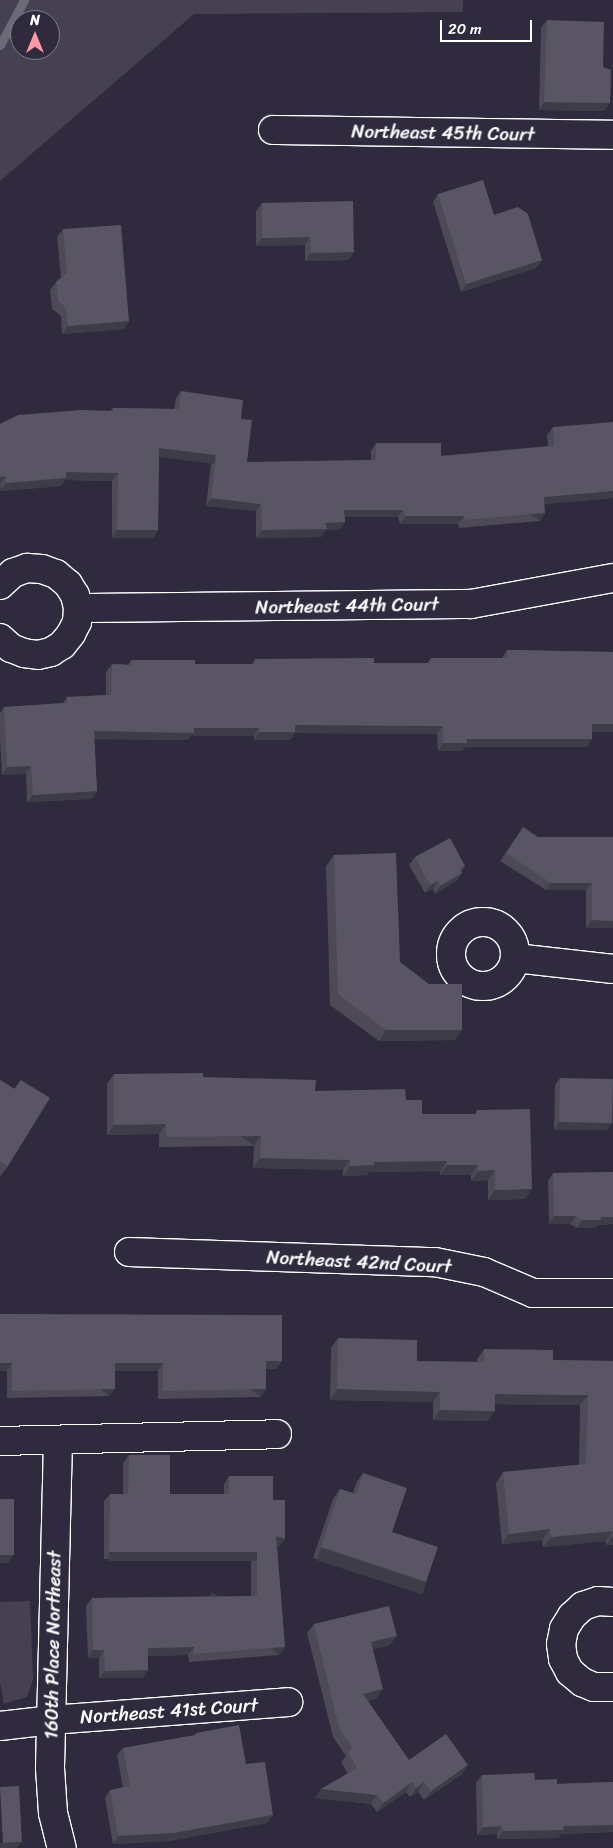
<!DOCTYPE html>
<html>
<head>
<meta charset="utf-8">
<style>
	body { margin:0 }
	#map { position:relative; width:613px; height:1848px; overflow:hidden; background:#2f2a3d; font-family:Sriracha,sans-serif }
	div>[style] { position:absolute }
	.green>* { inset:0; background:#464152 }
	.stream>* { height:9px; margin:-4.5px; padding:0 4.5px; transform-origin:4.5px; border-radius:4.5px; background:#6d6a77 }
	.roads { filter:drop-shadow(1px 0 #fff) drop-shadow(-1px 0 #fff) drop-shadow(0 1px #fff) drop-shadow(0 -1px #fff) }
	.minor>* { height:28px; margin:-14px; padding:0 14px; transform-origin:14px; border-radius:14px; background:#2f2a3d }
	.minor>.ring { margin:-14px; padding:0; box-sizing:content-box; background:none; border:28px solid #2f2a3d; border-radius:50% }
	.wall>* { inset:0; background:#4d4956 }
	.shaded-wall>* { inset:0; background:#3e3c46; transform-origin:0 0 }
	.building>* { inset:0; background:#595564; transform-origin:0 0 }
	span { translate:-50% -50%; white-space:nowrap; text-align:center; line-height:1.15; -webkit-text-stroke:4.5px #2f2a3d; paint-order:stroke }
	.street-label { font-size:19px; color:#fff }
	.north { position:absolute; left:10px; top:10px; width:50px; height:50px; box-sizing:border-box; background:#2f2a3d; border:1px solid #827f8b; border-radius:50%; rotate:0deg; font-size:14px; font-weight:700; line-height:20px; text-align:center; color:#fff }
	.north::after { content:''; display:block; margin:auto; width:18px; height:22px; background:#ff9aa2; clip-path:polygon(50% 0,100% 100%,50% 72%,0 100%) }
	.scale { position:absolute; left:440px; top:20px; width:92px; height:22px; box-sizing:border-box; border:2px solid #fff; border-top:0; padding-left:6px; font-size:15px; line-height:18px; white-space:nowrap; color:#fff; -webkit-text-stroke:4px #2f2a3d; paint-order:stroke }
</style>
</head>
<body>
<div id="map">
	<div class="green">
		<div style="clip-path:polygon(evenodd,0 0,463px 0,463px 12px,194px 14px,0 181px,0 0,20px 20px,50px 20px,50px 50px,20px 50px,20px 20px)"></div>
		<div style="clip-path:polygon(30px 1601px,33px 1679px,27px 1697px,4px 1704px,0 1682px,0 1602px)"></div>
	</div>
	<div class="stream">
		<div style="left:0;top:45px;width:51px;rotate:-61.9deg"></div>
	</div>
	<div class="roads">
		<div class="minor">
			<div style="left:273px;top:130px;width:340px;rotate:0.8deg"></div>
			<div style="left:0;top:585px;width:18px;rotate:-43deg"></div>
			<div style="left:13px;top:573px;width:15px;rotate:-20deg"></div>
			<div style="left:27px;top:568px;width:15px;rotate:4deg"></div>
			<div style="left:42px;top:569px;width:15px;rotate:20deg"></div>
			<div style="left:56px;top:574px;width:16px;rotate:40deg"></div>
			<div style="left:68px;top:584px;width:13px;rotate:58deg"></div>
			<div style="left:75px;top:595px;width:13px;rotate:77deg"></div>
			<div style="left:78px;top:608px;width:14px;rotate:94deg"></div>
			<div style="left:77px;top:622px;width:13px;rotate:117deg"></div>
			<div style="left:71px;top:634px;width:14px;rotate:129deg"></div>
			<div style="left:62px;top:645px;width:13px;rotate:148deg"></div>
			<div style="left:51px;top:652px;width:13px;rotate:167deg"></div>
			<div style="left:38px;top:655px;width:14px;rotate:-172deg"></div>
			<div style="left:24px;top:653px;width:14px;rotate:-159deg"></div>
			<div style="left:11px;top:648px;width:15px;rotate:-138deg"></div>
			<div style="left:78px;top:608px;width:393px;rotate:-0.6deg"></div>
			<div style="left:471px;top:604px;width:144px;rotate:-10.4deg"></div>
			<div class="ring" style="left:451px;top:922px;width:36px;height:36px"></div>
			<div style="left:515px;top:958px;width:99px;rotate:6.4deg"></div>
			<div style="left:129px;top:1252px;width:306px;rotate:1.9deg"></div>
			<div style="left:435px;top:1262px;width:50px;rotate:11.5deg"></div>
			<div style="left:484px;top:1272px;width:53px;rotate:23.2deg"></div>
			<div style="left:533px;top:1293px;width:80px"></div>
			<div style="left:58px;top:1440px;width:328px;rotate:91.4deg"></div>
			<div style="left:50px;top:1768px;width:45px;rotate:86.2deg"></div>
			<div style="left:53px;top:1813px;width:36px;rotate:76deg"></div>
			<div style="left:0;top:1441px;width:277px;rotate:-1.4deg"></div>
			<div style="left:613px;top:1602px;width:15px;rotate:-176deg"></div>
			<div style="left:598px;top:1601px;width:16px;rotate:162deg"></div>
			<div style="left:583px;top:1606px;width:15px;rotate:138deg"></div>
			<div style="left:572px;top:1616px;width:15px;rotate:122deg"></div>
			<div style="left:564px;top:1629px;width:15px;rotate:101deg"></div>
			<div style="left:561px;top:1644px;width:15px;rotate:82deg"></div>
			<div style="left:563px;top:1659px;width:15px;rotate:62deg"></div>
			<div style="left:570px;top:1672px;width:16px;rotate:40deg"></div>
			<div style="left:582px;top:1682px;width:13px;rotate:23deg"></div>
			<div style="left:594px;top:1687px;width:19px"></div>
			<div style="left:0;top:1726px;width:51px;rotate:-6.7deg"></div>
			<div style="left:51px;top:1720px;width:238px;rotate:-4.3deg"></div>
		</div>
	</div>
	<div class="wall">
		<div style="clip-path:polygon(547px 20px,603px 67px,610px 103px,604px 111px,539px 110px,541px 28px)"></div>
		<div style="clip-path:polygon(438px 194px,494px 215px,542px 260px,536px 268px,461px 292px,433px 202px)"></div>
		<div style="clip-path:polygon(262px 203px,354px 252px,348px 260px,305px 261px,305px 245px,256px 246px,256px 211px)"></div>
		<div style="clip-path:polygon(63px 229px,129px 321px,124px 329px,62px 334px,61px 316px,52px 309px,50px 290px,56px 282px,61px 278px,57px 237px)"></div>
		<div style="clip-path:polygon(181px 391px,241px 419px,247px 462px,371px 460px,371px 451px,376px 443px,441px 456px,548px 446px,547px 435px,553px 427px,613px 498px,544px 504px,545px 513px,540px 521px,459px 528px,458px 524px,400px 524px,398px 517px,345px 517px,345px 522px,339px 530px,326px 530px,321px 537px,256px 538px,256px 511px,206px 506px,211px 463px,159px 456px,158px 530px,153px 538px,112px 538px,112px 481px,65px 480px,61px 486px,1px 491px,0 484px,0 424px,110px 411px,113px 408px,174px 409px,176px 398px)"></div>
		<div style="clip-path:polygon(507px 650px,613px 652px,613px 732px,592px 732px,592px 739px,587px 747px,465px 747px,462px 751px,438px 751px,437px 734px,295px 733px,290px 740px,254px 740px,254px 736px,191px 736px,188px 740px,94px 739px,97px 791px,91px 799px,27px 802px,26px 774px,2px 775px,0 739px,0 713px,4px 707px,63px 703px,67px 697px,106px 695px,106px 672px,112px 664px,128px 665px,131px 660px,195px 664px,252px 664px,255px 659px,374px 663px,427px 663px,431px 658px,502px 658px)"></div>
		<div style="clip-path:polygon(518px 835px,538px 837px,613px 837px,613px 928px,586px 928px,586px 890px,546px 890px,500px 861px)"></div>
		<div style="clip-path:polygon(334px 855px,400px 962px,455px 1040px,379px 1041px,330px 1005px,326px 866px)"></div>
		<div style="clip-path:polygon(415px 857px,465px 866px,461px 872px,462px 873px,456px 881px,435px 894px,433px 889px,425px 893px,409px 865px)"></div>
		<div style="clip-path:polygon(114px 1074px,203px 1077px,315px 1091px,406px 1100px,422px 1114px,475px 1114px,477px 1110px,525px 1199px,488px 1200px,488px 1180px,471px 1181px,471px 1175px,440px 1175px,440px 1171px,369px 1172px,367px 1175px,343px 1176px,343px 1170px,253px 1168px,254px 1146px,159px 1147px,159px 1134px,107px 1135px,107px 1084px)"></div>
		<div style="clip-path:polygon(560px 1078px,613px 1113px,612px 1113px,612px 1123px,607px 1130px,554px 1130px,555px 1085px)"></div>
		<div style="clip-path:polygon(0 1080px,14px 1089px,21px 1080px,8px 1166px,0 1177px)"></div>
		<div style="clip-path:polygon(613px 1172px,613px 1224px,598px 1225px,595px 1228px,577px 1228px,570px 1224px,549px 1224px,548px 1181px,553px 1173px)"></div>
		<div style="clip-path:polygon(0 1314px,282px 1361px,276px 1369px,266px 1369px,261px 1397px,158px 1399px,158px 1371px,115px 1371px,110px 1396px,7px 1398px,7px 1371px,0 1371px)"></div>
		<div style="clip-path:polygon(338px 1338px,417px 1361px,477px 1362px,477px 1359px,484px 1349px,553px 1360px,613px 1361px,613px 1545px,606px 1545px,606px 1541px,543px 1547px,542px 1540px,502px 1544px,496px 1483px,503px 1472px,579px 1465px,580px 1405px,495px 1404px,488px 1421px,433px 1420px,433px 1402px,330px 1400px,331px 1348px)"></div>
		<div style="clip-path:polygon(129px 1455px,170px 1494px,224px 1494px,224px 1484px,229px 1476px,273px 1500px,279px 1547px,277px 1546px,285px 1647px,279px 1655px,189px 1662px,188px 1655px,148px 1656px,148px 1670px,143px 1678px,99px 1678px,99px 1658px,88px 1658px,86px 1606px,92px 1598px,251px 1596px,251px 1559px,104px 1559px,104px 1501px,110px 1494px,123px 1494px,123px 1463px)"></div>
		<div style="clip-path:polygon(363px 1473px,392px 1532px,419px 1593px,313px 1558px,333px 1499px,340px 1489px,353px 1493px,356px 1483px)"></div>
		<div style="clip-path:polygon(314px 1624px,390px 1645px,373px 1649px,376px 1699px,367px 1701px,409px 1760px,462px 1774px,424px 1800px,418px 1792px,410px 1797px,406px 1792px,377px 1812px,371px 1804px,315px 1798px,321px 1789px,348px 1774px,341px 1762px,346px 1756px,333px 1737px,307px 1633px)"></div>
		<div style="clip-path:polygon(196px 1733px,246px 1764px,267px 1823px,169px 1841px,113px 1844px,105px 1798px,110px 1790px,123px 1788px,117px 1755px,123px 1748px,195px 1735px)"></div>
		<div style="clip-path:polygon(482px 1775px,535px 1780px,557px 1784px,613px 1782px,613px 1832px,561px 1834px,558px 1838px,497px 1839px,497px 1834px,477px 1835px,476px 1783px)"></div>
	</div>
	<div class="shaded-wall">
		<div style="clip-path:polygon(544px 102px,610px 103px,604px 111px,539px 110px)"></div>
		<div style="clip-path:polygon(310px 237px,305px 245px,256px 246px,262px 238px)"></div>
		<div style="clip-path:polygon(354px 252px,348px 260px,305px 261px,311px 253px)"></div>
		<div style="clip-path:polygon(542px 260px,536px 268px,461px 292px,466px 284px)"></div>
		<div style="clip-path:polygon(129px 321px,124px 329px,62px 334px,68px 326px)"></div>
		<div style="left:159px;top:448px;width:57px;height:9px;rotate:7deg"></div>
		<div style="clip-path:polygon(66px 472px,118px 473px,112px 481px,65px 480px,61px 486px,1px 491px,6px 483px)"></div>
		<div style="clip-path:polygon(6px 476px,0 484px,0 477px)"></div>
		<div style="clip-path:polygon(613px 491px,613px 498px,538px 505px,544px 497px)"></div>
		<div style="clip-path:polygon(211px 498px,261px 504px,256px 511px,206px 506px)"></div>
		<div style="clip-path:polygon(344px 510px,403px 510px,398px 517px,339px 517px)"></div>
		<div style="left:545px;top:513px;width:9px;height:81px;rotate:122deg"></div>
		<div style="clip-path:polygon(406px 516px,464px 516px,458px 524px,400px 524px)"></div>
		<div style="clip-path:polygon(345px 522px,339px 530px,326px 530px,321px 537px,256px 538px,262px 530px,325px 523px)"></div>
		<div style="clip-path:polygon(117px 530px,158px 530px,153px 538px,112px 538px)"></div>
		<div style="clip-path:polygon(592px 724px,613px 724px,613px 732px,587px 732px)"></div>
		<div style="clip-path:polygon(295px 725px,443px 726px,437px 734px,295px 733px,290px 740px,254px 740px,259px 732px)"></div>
		<div style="clip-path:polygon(194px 728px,259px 728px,254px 736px,191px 736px,188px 740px,88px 739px,94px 731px)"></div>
		<div style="clip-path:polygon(467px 739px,592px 739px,587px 747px,465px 747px,462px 751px,438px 751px,443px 743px)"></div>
		<div style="clip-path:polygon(31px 766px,26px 774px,2px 775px,7px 767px)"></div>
		<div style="clip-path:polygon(97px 791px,91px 799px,27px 802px,33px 795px)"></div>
		<div style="clip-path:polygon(462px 873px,456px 881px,435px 894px,440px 886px)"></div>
		<div style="clip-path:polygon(438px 881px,433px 889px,425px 893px,430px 885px)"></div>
		<div style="clip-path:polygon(551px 883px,592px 883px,586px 890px,546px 890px)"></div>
		<div style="clip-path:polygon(592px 920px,613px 921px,613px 928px,586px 928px)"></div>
		<div style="clip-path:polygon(386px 1030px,462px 1030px,455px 1040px,379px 1041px)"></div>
		<div style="clip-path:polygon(559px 1122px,612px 1123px,607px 1130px,554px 1130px)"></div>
		<div style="clip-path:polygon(166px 1124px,159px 1134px,107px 1135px,114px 1125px)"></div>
		<div style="left:261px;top:1136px;width:12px;height:95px;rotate:125deg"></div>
		<div style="clip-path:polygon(260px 1158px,350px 1160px,343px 1170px,253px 1168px)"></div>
		<div style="clip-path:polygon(447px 1161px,440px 1171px,369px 1172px,367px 1175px,343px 1176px,350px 1166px,374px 1162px)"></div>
		<div style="clip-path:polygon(447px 1165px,478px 1165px,471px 1175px,440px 1175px)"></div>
		<div style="clip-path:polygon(495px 1170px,488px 1180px,471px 1181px,478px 1171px)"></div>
		<div style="clip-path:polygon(532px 1189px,525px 1199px,488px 1200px,495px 1190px)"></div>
		<div style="clip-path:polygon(554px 1216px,576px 1216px,570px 1224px,549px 1224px)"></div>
		<div style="clip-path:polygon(601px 1217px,613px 1217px,613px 1224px,598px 1225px,595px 1228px,577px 1228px,582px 1220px)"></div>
		<div style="clip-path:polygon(266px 1361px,282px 1361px,276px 1369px,261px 1369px)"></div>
		<div style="clip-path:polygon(0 1363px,12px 1363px,7px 1371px,0 1371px)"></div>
		<div style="clip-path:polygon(115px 1363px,163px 1363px,158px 1371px,110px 1371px)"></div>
		<div style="left:115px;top:1389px;width:9px;height:103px;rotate:126deg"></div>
		<div style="left:266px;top:1389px;width:9px;height:103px;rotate:122deg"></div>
		<div style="clip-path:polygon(337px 1389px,440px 1392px,433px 1402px,330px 1400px)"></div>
		<div style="clip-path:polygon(495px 1394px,588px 1395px,580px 1405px,488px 1404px)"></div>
		<div style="clip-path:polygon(440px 1410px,495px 1411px,488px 1421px,433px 1420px)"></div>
		<div style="clip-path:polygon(550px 1529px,542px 1540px,502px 1544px,509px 1534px)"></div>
		<div style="clip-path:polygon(613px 1531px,606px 1541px,543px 1547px,551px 1537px)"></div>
		<div style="clip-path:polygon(613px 1535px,613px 1545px,606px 1545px)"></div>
		<div style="clip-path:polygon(276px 1536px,285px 1539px,279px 1547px,271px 1544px)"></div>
		<div style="left:321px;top:1547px;width:111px;height:14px;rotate:18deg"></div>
		<div style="left:109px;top:1552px;width:148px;height:9px"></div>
		<div style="clip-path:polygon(0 1555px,13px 1555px,8px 1563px,0 1563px)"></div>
		<div style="clip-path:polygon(397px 1636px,390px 1645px,364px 1651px,371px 1642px)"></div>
		<div style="clip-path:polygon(194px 1647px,188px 1655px,142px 1656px,148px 1648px)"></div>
		<div style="left:285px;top:1647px;width:10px;height:91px;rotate:127deg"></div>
		<div style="clip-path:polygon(93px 1650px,104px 1650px,99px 1658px,88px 1658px)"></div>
		<div style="clip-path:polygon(148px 1670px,143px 1678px,99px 1678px,105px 1671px)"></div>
		<div style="clip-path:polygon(383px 1689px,376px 1699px,356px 1704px,363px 1694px)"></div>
		<div style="clip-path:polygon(468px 1765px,462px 1774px,424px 1800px,431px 1791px)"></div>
		<div style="clip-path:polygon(412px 1782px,406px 1792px,377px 1812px,383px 1803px)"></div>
		<div style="clip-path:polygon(424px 1782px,418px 1792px,410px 1797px,416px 1788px)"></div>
		<div style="clip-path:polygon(321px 1789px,377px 1795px,371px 1804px,315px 1798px)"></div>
		<div style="clip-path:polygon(273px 1815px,267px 1823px,169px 1841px,113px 1844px,118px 1836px)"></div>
		<div style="clip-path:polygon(613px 1825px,613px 1832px,561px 1834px,558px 1838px,497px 1839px,503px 1831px,563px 1826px)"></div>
		<div style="clip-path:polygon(502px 1826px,497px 1834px,477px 1835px,483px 1827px)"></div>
		<div style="clip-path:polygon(22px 1842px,17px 1848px,0 1848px,0 1843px)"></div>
	</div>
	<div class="building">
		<div style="clip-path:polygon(547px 20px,604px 22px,603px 67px,611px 70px,610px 103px,544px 102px)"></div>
		<div style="clip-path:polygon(483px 180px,494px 215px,518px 207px,528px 214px,542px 260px,466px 284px,438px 194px)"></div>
		<div style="clip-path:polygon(353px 201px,354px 252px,311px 253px,310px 237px,262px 238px,262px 203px)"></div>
		<div style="clip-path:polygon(121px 225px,129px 321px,68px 326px,66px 308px,58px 301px,56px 282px,67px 273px,63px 229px)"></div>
		<div style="clip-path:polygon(181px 391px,243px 400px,241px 419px,252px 420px,247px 462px,376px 460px,376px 443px,441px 443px,441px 456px,554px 446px,553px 427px,613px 422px,613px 491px,544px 497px,545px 513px,464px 520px,464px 516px,406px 516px,403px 510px,344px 510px,345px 522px,325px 523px,327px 529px,262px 530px,261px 504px,211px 498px,216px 455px,159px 448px,158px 530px,117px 530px,118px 473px,66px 472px,66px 478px,6px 483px,6px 476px,0 477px,0 424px,18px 415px,82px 410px,113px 411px,113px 408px,179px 409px)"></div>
		<div style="clip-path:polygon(507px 650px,613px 652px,613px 724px,592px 724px,592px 739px,467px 739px,467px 743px,443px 743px,443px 726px,295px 725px,295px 732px,259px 732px,259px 728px,194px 728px,194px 733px,94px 731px,97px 791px,33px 795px,31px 766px,7px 767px,4px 707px,67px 703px,67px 697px,111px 695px,112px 664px,131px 665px,131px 660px,195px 660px,195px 664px,255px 664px,255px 659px,374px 658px,374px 663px,431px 663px,431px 658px,507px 658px)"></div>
		<div style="clip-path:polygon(523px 827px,538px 837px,613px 837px,613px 921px,592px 920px,592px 883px,551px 883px,506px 853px)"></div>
		<div style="clip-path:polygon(450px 838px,465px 866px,460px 869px,462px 873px,440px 886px,438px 881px,430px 885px,415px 857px)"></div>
		<div style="clip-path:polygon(396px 853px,400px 962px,429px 984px,462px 984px,462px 1030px,386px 1030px,338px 994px,334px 855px)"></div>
		<div style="clip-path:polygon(203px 1073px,203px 1077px,316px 1080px,315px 1091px,405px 1089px,406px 1100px,422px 1100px,422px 1114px,477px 1114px,477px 1110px,530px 1109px,532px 1189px,495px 1190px,495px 1170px,478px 1171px,478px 1165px,447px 1165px,447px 1161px,374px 1162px,374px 1165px,350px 1166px,350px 1160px,260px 1158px,261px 1136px,166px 1137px,166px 1124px,114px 1125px,114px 1074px)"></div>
		<div style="left:560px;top:1078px;width:53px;height:44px;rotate:1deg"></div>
		<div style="clip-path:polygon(0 1080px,15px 1089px,21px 1080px,50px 1098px,8px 1166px,0 1161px)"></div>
		<div style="clip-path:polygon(613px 1172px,613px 1217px,601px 1217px,601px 1220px,582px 1220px,576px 1216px,554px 1216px,553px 1173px)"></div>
		<div style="clip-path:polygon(0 1314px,282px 1315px,282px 1361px,266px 1361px,266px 1389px,163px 1391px,163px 1363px,115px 1363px,115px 1389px,12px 1391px,12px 1363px,0 1363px)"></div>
		<div style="clip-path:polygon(338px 1338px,417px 1340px,417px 1361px,484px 1362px,484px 1349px,553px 1350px,553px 1360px,613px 1361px,613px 1531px,551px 1537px,550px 1529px,509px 1534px,503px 1472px,586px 1464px,588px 1395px,495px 1394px,495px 1411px,440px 1410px,440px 1392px,337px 1389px)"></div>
		<div style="clip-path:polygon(129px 1455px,170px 1455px,170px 1494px,229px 1494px,229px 1476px,273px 1476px,273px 1500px,285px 1500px,285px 1539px,276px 1536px,285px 1647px,194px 1654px,194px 1647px,148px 1648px,148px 1670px,105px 1671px,104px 1650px,93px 1650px,92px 1598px,257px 1596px,257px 1552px,109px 1552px,110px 1494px,128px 1494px)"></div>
		<div style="clip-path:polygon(363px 1473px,407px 1488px,392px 1532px,438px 1547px,426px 1582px,321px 1547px,340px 1489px,356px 1494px)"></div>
		<div style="left:0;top:1499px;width:14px;height:56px"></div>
		<div style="clip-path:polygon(389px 1606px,397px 1636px,371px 1642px,383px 1689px,363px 1694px,409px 1760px,446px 1734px,468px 1765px,431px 1791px,424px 1782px,416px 1788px,412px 1782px,383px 1803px,377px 1795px,321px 1789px,357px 1768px,348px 1753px,352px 1747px,339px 1728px,314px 1624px)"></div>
		<div style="clip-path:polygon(239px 1725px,246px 1764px,265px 1762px,273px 1815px,174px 1833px,118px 1836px,110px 1790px,130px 1786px,123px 1748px,196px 1735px,196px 1733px)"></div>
		<div style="clip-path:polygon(534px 1773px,535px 1780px,557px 1779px,557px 1784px,613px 1782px,613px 1825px,563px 1826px,564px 1830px,503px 1831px,502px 1826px,483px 1827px,482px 1775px)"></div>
		<div style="left:19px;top:1786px;width:56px;height:19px;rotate:87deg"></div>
	</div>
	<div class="street-label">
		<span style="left:443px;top:133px;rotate:1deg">Northeast 45th Court</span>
		<span style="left:347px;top:606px;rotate:-1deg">Northeast 44th Court</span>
		<span style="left:359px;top:1262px;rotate:3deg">Northeast 42nd Court</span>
		<span style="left:53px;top:1645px;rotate:-89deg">160th Place Northeast</span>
		<span style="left:169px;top:1711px;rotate:-4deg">Northeast 41st Court</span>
	</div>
	<div class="north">N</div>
	<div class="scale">20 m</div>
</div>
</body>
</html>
